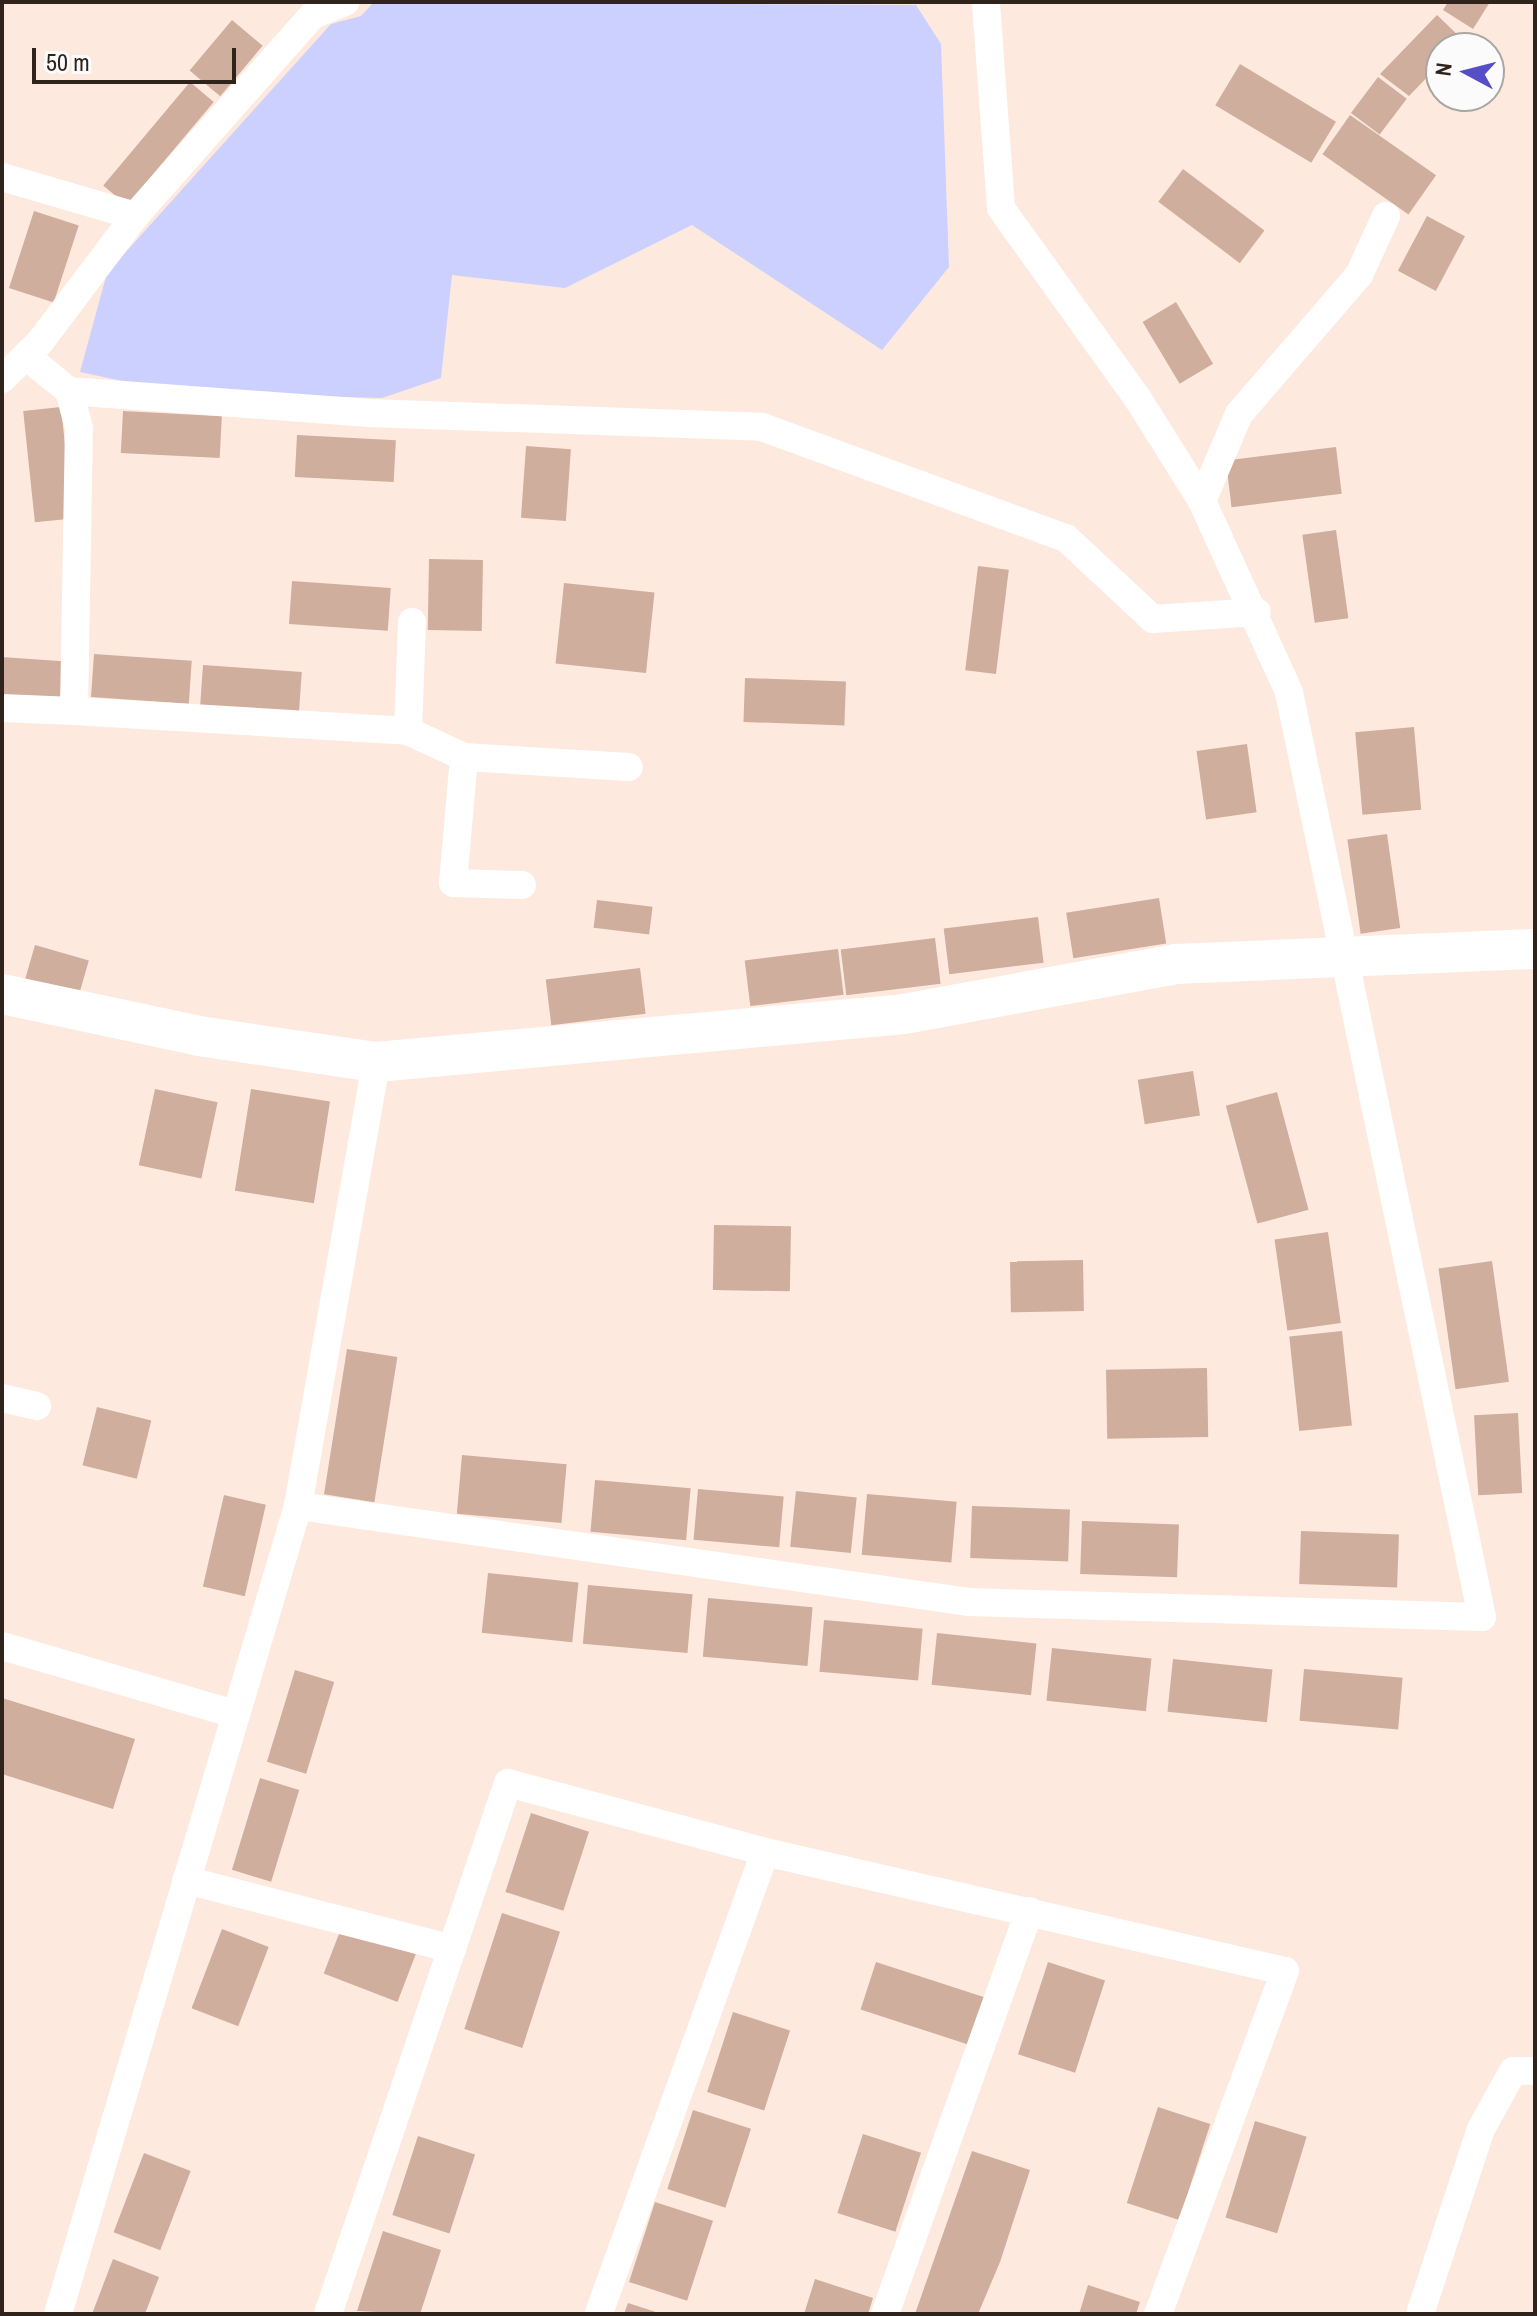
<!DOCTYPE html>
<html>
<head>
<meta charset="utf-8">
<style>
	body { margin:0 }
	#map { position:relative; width:1537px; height:2316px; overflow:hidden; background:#fee9de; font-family:"Archivo Narrow",sans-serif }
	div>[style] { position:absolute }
	.green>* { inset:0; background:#cbd0ff }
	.building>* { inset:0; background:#cfae9e; transform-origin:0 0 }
	.street>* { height:28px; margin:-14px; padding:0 14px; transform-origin:14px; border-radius:14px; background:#fff }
	.secondary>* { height:40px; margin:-20px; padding:0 20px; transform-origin:20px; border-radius:20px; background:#fff }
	span { translate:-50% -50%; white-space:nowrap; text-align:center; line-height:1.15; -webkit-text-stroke:6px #fbfbfb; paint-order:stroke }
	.frame { position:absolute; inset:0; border:4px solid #2f231c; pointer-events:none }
	.north { position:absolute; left:1425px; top:32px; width:80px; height:80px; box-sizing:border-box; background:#fbfbfb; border:2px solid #a9a5a2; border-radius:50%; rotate:277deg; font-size:22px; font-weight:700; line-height:32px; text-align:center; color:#2f231c }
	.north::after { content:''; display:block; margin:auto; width:28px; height:36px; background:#564ec6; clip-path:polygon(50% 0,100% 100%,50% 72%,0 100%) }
	.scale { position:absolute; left:32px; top:48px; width:204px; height:36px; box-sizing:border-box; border:4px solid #2f231c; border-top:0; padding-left:10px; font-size:24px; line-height:28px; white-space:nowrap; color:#2f231c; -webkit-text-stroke:6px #fbfbfb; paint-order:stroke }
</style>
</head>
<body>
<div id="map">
	<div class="green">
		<div style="clip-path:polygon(374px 2px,916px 5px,941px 44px,949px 267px,882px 350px,692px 225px,565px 288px,452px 275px,441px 378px,382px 398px,179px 393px,80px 372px,107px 273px,331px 24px,361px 16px)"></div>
	</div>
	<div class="building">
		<div style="clip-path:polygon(1448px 2px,1490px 2px,1473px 29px,1443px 10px)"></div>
		<div style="clip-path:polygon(1437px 15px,1463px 40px,1456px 48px,1441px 48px,1441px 63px,1409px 96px,1380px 74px)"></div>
		<div style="left:232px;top:20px;width:40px;height:66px;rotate:40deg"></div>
		<div style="left:1240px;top:64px;width:112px;height:48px;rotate:31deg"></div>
		<div style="left:1378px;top:77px;width:36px;height:45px;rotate:37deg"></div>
		<div style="left:190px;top:82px;width:31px;height:135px;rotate:40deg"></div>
		<div style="left:1350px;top:115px;width:105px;height:48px;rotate:35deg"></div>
		<div style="left:1183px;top:169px;width:102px;height:41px;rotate:37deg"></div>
		<div style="left:34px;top:211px;width:47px;height:81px;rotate:18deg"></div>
		<div style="left:1427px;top:216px;width:43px;height:62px;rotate:28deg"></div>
		<div style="left:1176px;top:302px;width:72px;height:39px;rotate:59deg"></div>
		<div style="left:61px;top:407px;width:112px;height:38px;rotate:84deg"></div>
		<div style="left:123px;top:411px;width:99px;height:42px;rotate:3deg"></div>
		<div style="left:297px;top:435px;width:99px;height:42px;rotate:3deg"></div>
		<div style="left:526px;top:446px;width:45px;height:72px;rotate:4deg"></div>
		<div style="left:1336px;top:447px;width:47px;height:111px;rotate:83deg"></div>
		<div style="left:1336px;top:530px;width:89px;height:34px;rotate:82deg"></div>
		<div style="left:429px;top:559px;width:54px;height:71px;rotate:1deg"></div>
		<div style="left:978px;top:566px;width:31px;height:105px;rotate:7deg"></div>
		<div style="left:292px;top:581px;width:99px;height:43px;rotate:4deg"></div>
		<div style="left:564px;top:583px;width:91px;height:81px;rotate:6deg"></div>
		<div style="left:94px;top:654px;width:98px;height:43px;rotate:4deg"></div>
		<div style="left:2px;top:657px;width:61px;height:39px;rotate:4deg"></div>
		<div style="left:203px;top:665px;width:99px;height:43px;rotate:4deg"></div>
		<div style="left:745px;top:678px;width:101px;height:44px;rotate:2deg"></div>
		<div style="left:1414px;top:727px;width:83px;height:59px;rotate:85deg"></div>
		<div style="left:1247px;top:744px;width:69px;height:51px;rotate:82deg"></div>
		<div style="left:1387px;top:834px;width:95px;height:40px;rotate:82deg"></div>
		<div style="left:1159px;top:898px;width:46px;height:94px;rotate:81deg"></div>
		<div style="left:597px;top:900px;width:56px;height:28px;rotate:7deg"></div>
		<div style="left:1038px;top:917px;width:46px;height:95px;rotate:83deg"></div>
		<div style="left:935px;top:938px;width:46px;height:95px;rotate:83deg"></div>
		<div style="left:35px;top:945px;width:56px;height:36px;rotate:16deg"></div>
		<div style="left:838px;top:949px;width:46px;height:94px;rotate:83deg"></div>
		<div style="left:640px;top:968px;width:46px;height:95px;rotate:83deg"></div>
		<div style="left:1193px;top:1071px;width:45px;height:56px;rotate:81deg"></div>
		<div style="left:155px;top:1089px;width:64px;height:78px;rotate:12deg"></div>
		<div style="left:251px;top:1089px;width:80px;height:103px;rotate:9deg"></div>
		<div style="left:1277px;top:1092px;width:122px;height:53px;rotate:75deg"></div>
		<div style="left:714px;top:1225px;width:77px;height:65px;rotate:1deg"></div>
		<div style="left:1328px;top:1232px;width:92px;height:54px;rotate:82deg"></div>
		<div style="left:1083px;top:1260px;width:51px;height:73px;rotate:89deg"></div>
		<div style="left:1492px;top:1261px;width:122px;height:54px;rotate:82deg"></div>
		<div style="left:1342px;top:1331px;width:95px;height:53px;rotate:84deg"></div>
		<div style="left:347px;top:1349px;width:51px;height:147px;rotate:9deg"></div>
		<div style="left:1207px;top:1368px;width:69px;height:101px;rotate:89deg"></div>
		<div style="left:97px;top:1407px;width:56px;height:60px;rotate:14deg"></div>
		<div style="left:1518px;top:1413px;width:80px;height:44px;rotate:87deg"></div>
		<div style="left:462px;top:1455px;width:105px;height:59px;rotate:5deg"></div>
		<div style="left:595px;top:1480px;width:96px;height:52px;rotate:5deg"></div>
		<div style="left:698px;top:1489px;width:86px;height:51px;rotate:5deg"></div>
		<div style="left:796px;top:1491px;width:61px;height:56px;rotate:6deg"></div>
		<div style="left:867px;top:1494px;width:90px;height:61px;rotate:5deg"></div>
		<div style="left:224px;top:1495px;width:43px;height:94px;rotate:13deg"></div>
		<div style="left:972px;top:1506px;width:98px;height:52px;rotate:2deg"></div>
		<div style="left:1082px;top:1521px;width:97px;height:53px;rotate:2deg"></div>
		<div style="left:1301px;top:1531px;width:98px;height:53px;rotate:2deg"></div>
		<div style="left:488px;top:1573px;width:91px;height:60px;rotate:6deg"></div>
		<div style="left:588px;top:1585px;width:105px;height:59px;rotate:5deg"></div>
		<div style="left:708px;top:1598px;width:105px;height:59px;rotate:5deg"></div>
		<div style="left:824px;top:1620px;width:99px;height:52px;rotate:5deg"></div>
		<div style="left:937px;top:1633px;width:100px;height:52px;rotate:6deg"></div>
		<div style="left:1052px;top:1648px;width:100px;height:53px;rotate:6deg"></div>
		<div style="left:1173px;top:1659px;width:100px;height:53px;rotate:6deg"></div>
		<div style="left:1304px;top:1669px;width:99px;height:52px;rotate:5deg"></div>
		<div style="left:295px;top:1670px;width:41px;height:96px;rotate:17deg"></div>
		<div style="clip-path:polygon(2px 1698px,135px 1739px,113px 1809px,2px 1774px)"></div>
		<div style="left:260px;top:1778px;width:41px;height:96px;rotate:17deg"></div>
		<div style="left:531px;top:1813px;width:61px;height:83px;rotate:18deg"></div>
		<div style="left:502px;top:1913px;width:61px;height:122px;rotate:18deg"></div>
		<div style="left:342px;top:1926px;width:79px;height:51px;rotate:21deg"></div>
		<div style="left:222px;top:1929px;width:50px;height:85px;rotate:21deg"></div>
		<div style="left:876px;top:1962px;width:118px;height:50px;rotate:18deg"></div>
		<div style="left:1048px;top:1962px;width:60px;height:97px;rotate:18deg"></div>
		<div style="left:733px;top:2012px;width:60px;height:84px;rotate:18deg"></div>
		<div style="left:1158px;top:2107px;width:55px;height:101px;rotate:18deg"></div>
		<div style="left:693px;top:2110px;width:61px;height:83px;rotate:18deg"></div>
		<div style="left:1255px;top:2121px;width:54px;height:101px;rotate:17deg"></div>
		<div style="left:863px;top:2134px;width:61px;height:83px;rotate:18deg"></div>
		<div style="left:418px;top:2136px;width:60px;height:83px;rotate:18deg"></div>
		<div style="clip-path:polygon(972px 2151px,1030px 2170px,1000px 2262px,978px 2314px,915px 2314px)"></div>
		<div style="left:144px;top:2153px;width:50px;height:85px;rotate:21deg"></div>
		<div style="left:655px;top:2202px;width:61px;height:84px;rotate:18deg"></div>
		<div style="clip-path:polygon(383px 2231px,441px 2250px,420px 2314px,357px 2311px)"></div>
		<div style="clip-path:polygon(113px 2259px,159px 2277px,145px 2314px,92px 2314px)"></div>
		<div style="clip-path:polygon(815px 2279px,873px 2298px,868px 2314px,804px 2314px)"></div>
		<div style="clip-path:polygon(1088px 2285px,1140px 2302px,1136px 2314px,1079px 2314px)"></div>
		<div style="clip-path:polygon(628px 2303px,659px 2313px,659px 2314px,624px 2314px)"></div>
	</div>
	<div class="street">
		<div style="left:2px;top:177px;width:139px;rotate:16.3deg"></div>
		<div style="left:2px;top:379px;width:53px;rotate:-44.2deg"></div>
		<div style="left:40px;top:342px;width:158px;rotate:-53deg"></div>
		<div style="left:135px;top:216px;width:268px;rotate:-48.5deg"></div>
		<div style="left:313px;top:15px;width:35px;rotate:-22deg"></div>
		<div style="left:69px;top:391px;width:301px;rotate:4.2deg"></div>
		<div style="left:369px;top:413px;width:393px;rotate:2deg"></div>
		<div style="left:762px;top:427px;width:324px;rotate:20.1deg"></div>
		<div style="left:1066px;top:538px;width:119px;rotate:43deg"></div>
		<div style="left:1153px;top:619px;width:104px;rotate:-3.9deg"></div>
		<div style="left:1202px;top:501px;width:95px;rotate:-67deg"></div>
		<div style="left:1239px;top:414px;width:184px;rotate:-49.2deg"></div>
		<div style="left:1359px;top:275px;width:65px;rotate:-65.4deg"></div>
		<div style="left:2px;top:708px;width:72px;rotate:2.4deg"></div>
		<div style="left:74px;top:711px;width:283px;rotate:-89deg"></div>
		<div style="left:79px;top:428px;width:38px;rotate:-105deg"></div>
		<div style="left:69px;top:391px;width:55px;rotate:-140.9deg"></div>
		<div style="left:74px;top:711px;width:335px;rotate:3.4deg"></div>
		<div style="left:408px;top:731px;width:109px;rotate:-87.9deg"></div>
		<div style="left:408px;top:731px;width:62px;rotate:24.9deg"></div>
		<div style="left:464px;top:757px;width:165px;rotate:3.5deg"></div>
		<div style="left:464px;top:757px;width:126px;rotate:95deg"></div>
		<div style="left:453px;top:883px;width:69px;rotate:1.7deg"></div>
		<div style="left:2px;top:1398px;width:36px;rotate:13deg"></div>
		<div style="left:298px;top:1506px;width:677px;rotate:8.15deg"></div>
		<div style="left:968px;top:1602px;width:514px;rotate:1.67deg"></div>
		<div style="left:1482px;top:1617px;width:945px;rotate:-101.79deg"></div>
		<div style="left:1289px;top:692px;width:210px;rotate:-114.5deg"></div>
		<div style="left:1202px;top:501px;width:120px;rotate:-122.1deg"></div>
		<div style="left:1138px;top:399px;width:235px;rotate:-125.7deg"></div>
		<div style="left:1001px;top:208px;width:207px;rotate:-94.2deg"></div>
		<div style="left:2px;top:1646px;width:242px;rotate:16.3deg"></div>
		<div style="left:765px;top:1852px;width:533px;rotate:12.89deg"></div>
		<div style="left:1285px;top:1971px;width:366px;rotate:110.3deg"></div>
		<div style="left:186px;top:1880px;width:275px;rotate:14.5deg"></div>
		<div style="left:58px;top:2314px;width:843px;rotate:-73.46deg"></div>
		<div style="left:298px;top:1506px;width:451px;rotate:-80deg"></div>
		<div style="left:328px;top:2314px;width:561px;rotate:-71.27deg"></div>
		<div style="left:508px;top:1783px;width:266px;rotate:15deg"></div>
		<div style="left:765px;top:1852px;width:491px;rotate:109.8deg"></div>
		<div style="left:885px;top:2314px;width:428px;rotate:-70.3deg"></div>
		<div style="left:1420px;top:2314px;width:195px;rotate:-71.8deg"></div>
		<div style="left:1481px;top:2129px;width:66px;rotate:-61.1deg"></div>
		<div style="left:1513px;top:2071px;width:22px"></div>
	</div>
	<div class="secondary">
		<div style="left:2px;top:994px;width:201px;rotate:12deg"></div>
		<div style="left:199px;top:1036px;width:179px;rotate:8.4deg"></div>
		<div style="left:376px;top:1062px;width:530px;rotate:-5.19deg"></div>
		<div style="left:904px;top:1014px;width:277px;rotate:-10.4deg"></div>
		<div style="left:1176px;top:964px;width:359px;rotate:-2.4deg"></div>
	</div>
	<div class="frame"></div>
	<div class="north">N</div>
	<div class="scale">50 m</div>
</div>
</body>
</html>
